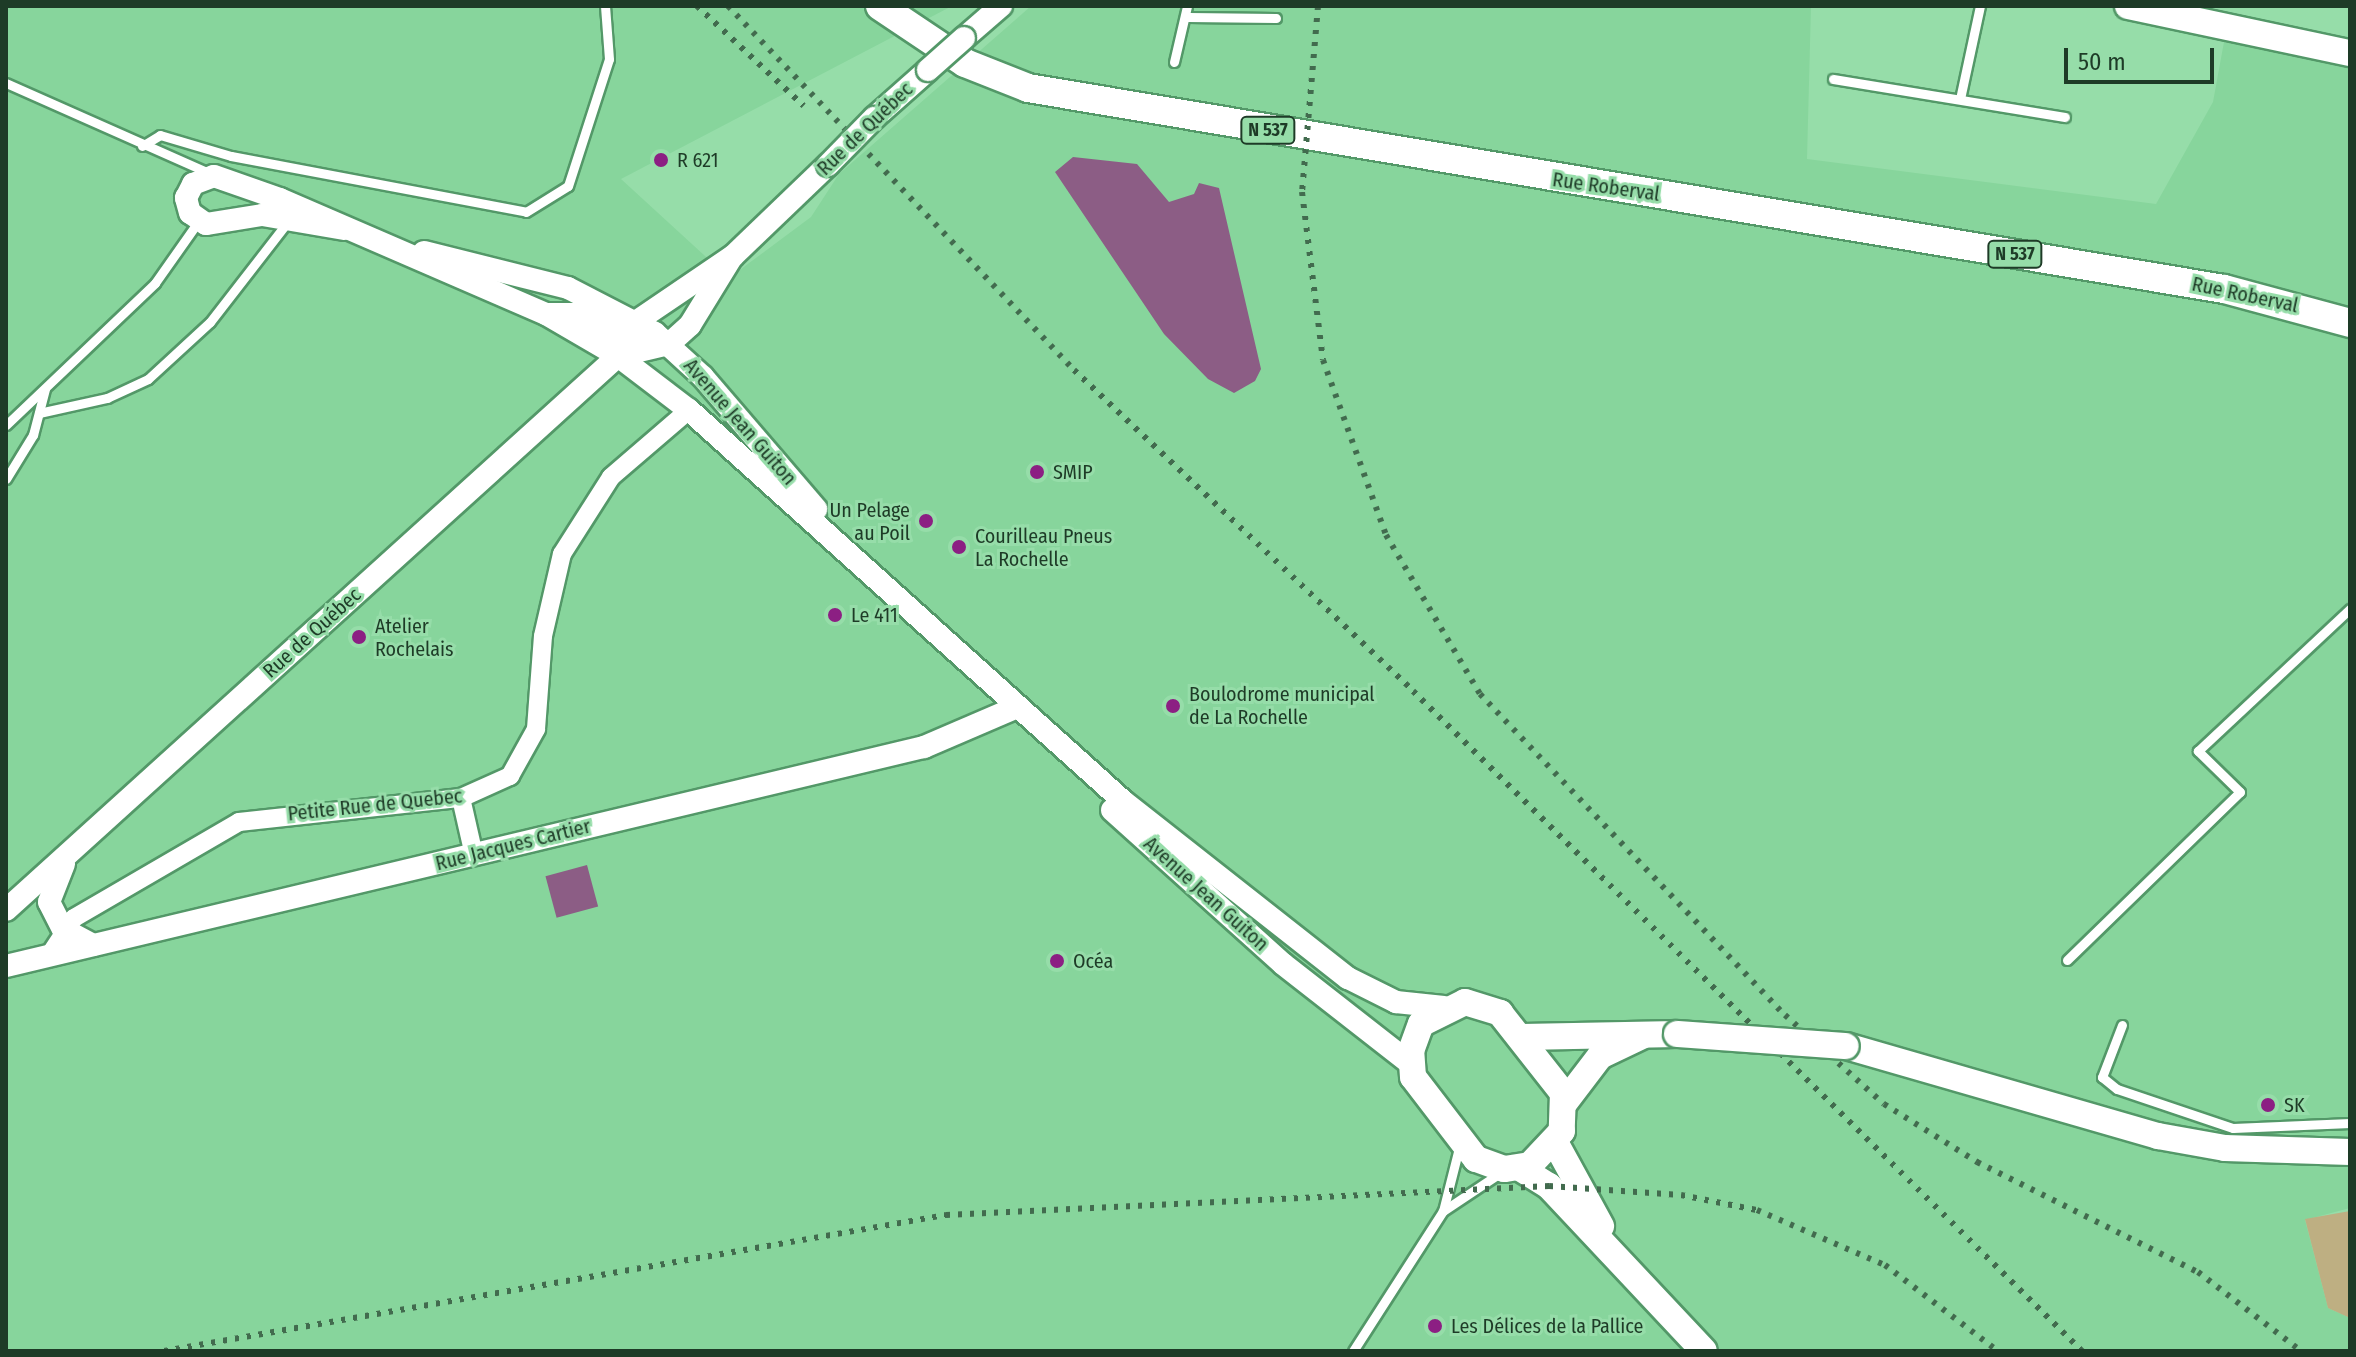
<!DOCTYPE html>
<html>
<head>
<meta charset="utf-8">
<style>
	body { margin:0 }
	#map { position:relative; width:2356px; height:1357px; overflow:hidden; background:#96dda9; font-family:"Fira Sans Condensed",sans-serif }
	div>[style] { position:absolute }
	.built>* { inset:0; background:#87d59c }
	.green>* { inset:0; background:#beaf82 }
	.water>* { inset:0; background:#8c5d85; transform-origin:0 0 }
	.roads { filter:drop-shadow(2px 0 #539868) drop-shadow(-2px 0 #539868) drop-shadow(0 2px #539868) drop-shadow(0 -2px #539868) }
	.service>* { height:9px; margin:-4.5px; padding:0 4.5px; transform-origin:4.5px; border-radius:4.5px; background:#fff }
	.minor>* { height:18px; margin:-9px; padding:0 9px; transform-origin:9px; border-radius:9px; background:#fff }
	.tertiary>* { height:22px; margin:-11px; padding:0 11px; transform-origin:11px; border-radius:11px; background:#fff }
	.secondary>* { height:26px; margin:-13px; padding:0 13px; transform-origin:13px; border-radius:13px; background:#fff }
	.primary>* { height:28px; margin:-14px; padding:0 14px; transform-origin:14px; border-radius:14px; background:#fff }
	.rail>* { height:6px; margin-top:-3px; transform-origin:0; background:repeating-linear-gradient(90deg,#426b4e 0 4px,transparent 0 12px) }
	.bridges { filter:drop-shadow(2px 0 #539868) drop-shadow(-2px 0 #539868) drop-shadow(0 2px #539868) drop-shadow(0 -2px #539868) }
	.tertiary-bridge>* { height:22px; margin:-11px; padding:0 11px; transform-origin:11px; border-radius:11px; background:#fff }
	.secondary-bridge>* { height:26px; margin:-13px; padding:0 13px; transform-origin:13px; border-radius:13px; background:#fff }
	.dots>* { width:22px; height:22px; translate:-50% -50%; box-sizing:border-box; border:4px solid #96dda9; border-radius:50% }
	span { translate:-50% -50%; white-space:nowrap; text-align:center; line-height:1.15; -webkit-text-stroke:6px #96dda9; paint-order:stroke }
	.shield-label span { padding:2px 6px; background:#96dda9; border:2px solid; border-radius:6px; -webkit-text-stroke-width:0 }
	.shield-label { font-size:18px; color:#1e3b27; font-weight:700 }
	.street-label { font-size:20px; color:#1e3b27 }
	.poi-label { font-size:20px; color:#1e3b27 }
	.left { translate:0 -50%; text-align:left }
	.right { translate:-100% -50%; text-align:right }
	.frame { position:absolute; inset:0; border:8px solid #1e3b27; pointer-events:none }
	.scale { position:absolute; left:2064px; top:48px; width:150px; height:36px; box-sizing:border-box; border:4px solid #1e3b27; border-top:0; padding-left:10px; font-size:24px; line-height:28px; white-space:nowrap; color:#1e3b27; -webkit-text-stroke:6px #96dda9; paint-order:stroke }
</style>
</head>
<body>
<div id="map">
	<div class="built">
		<div style="clip-path:polygon(6px 6px,952px 6px,621px 179px,729px 278px,811px 217px,839px 174px,1031px 6px,1811px 6px,1807px 159px,2156px 204px,2213px 102px,2224px 42px,2350px 65px,2350px 1208px,2305px 1220px,2328px 1308px,2350px 1318px,2350px 1351px,6px 1351px)"></div>
	</div>
	<div class="green">
		<div style="clip-path:polygon(2350px 1211px,2350px 1318px,2328px 1308px,2305px 1219px)"></div>
	</div>
	<div class="water">
		<div style="clip-path:polygon(1073px 157px,1137px 164px,1169px 202px,1194px 194px,1199px 183px,1219px 188px,1261px 369px,1255px 381px,1234px 393px,1208px 379px,1164px 334px,1055px 172px)"></div>
		<div style="left:587px;top:865px;width:43px;height:43px;rotate:75deg"></div>
	</div>
	<div class="roads">
		<div class="service">
			<div style="left:1188px;top:17px;width:88px;rotate:0.7deg"></div>
			<div style="left:1174px;top:62px;width:57px;rotate:-76.9deg"></div>
			<div style="left:1833px;top:79px;width:235px;rotate:9.3deg"></div>
			<div style="left:6px;top:83px;width:224px;rotate:23.9deg"></div>
			<div style="left:1960px;top:99px;width:95px;rotate:-77.9deg"></div>
			<div style="left:142px;top:146px;width:21px;rotate:-31deg"></div>
			<div style="left:160px;top:135px;width:74px;rotate:16.5deg"></div>
			<div style="left:231px;top:156px;width:300px;rotate:10.7deg"></div>
			<div style="left:526px;top:212px;width:49px;rotate:-31.8deg"></div>
			<div style="left:568px;top:186px;width:133px;rotate:-72.1deg"></div>
			<div style="left:609px;top:59px;width:53px;rotate:-94.3deg"></div>
			<div style="left:39px;top:413px;width:70px;rotate:-12.4deg"></div>
			<div style="left:107px;top:398px;width:45px;rotate:-24.9deg"></div>
			<div style="left:148px;top:379px;width:84px;rotate:-42.6deg"></div>
			<div style="left:210px;top:322px;width:129px;rotate:-52.2deg"></div>
			<div style="left:6px;top:425px;width:206px;rotate:-43.6deg"></div>
			<div style="left:155px;top:283px;width:75px;rotate:-54.8deg"></div>
			<div style="left:6px;top:479px;width:52px;rotate:-58.5deg"></div>
			<div style="left:33px;top:435px;width:48px;rotate:-75.4deg"></div>
			<div style="left:2067px;top:960px;width:241px;rotate:-44.2deg"></div>
			<div style="left:2240px;top:792px;width:59px;rotate:-135.7deg"></div>
			<div style="left:2198px;top:751px;width:208px;rotate:-43.1deg"></div>
			<div style="left:2122px;top:1025px;width:56px;rotate:111deg"></div>
			<div style="left:2102px;top:1077px;width:19px;rotate:39deg"></div>
			<div style="left:2117px;top:1089px;width:122px;rotate:18.6deg"></div>
			<div style="left:2233px;top:1128px;width:117px;rotate:-2.4deg"></div>
			<div style="left:1443px;top:1211px;width:69px;rotate:-33.7deg"></div>
			<div style="left:1353px;top:1351px;width:166px;rotate:-57.3deg"></div>
			<div style="left:1443px;top:1211px;width:69px;rotate:-75.8deg"></div>
		</div>
		<div class="minor">
			<div style="left:461px;top:798px;width:58px;rotate:77.2deg"></div>
			<div style="left:49px;top:956px;width:45px;rotate:-56.7deg"></div>
			<div style="left:74px;top:918px;width:191px;rotate:-30.2deg"></div>
			<div style="left:239px;top:822px;width:223px;rotate:-6.2deg"></div>
			<div style="left:461px;top:798px;width:54px;rotate:-24.2deg"></div>
			<div style="left:510px;top:776px;width:54px;rotate:-61deg"></div>
			<div style="left:536px;top:729px;width:93px;rotate:-85.7deg"></div>
			<div style="left:543px;top:636px;width:84px;rotate:-77deg"></div>
			<div style="left:562px;top:554px;width:91px;rotate:-57.5deg"></div>
			<div style="left:611px;top:477px;width:103px;rotate:-40.7deg"></div>
		</div>
		<div class="tertiary">
			<div style="left:964px;top:38px;width:49px;rotate:-40.9deg"></div>
			<div style="left:874px;top:118px;width:72px;rotate:-41.6deg"></div>
			<div style="left:344px;top:229px;width:83px;rotate:-170.3deg"></div>
			<div style="left:262px;top:215px;width:57px;rotate:170.9deg"></div>
			<div style="left:206px;top:224px;width:19px;rotate:-145deg"></div>
			<div style="left:190px;top:213px;width:16px;rotate:-105deg"></div>
			<div style="left:186px;top:198px;width:16px;rotate:-63deg"></div>
			<div style="left:193px;top:184px;width:22px;rotate:-21deg"></div>
			<div style="left:214px;top:176px;width:70px;rotate:19.2deg"></div>
			<div style="left:280px;top:199px;width:290px;rotate:23.4deg"></div>
			<div style="left:546px;top:314px;width:83px;rotate:30.3deg"></div>
			<div style="left:618px;top:356px;width:89px;rotate:37.3deg"></div>
			<div style="left:689px;top:410px;width:586px;rotate:42.02deg"></div>
			<div style="left:1124px;top:802px;width:285px;rotate:38.2deg"></div>
			<div style="left:1348px;top:978px;width:54px;rotate:26.6deg"></div>
			<div style="left:1396px;top:1002px;width:48px;rotate:5.9deg"></div>
			<div style="left:424px;top:252px;width:148px;rotate:14deg"></div>
			<div style="left:568px;top:288px;width:98px;rotate:27.3deg"></div>
			<div style="left:655px;top:333px;width:65px;rotate:42.5deg"></div>
			<div style="left:703px;top:377px;width:174px;rotate:49.4deg"></div>
			<div style="left:547px;top:314px;width:39px"></div>
			<div style="left:586px;top:314px;width:61px;rotate:30.3deg"></div>
			<div style="left:618px;top:356px;width:52px;rotate:-13.2deg"></div>
			<div style="left:669px;top:344px;width:28px;rotate:-42deg"></div>
			<div style="left:690px;top:325px;width:79px;rotate:-58.5deg"></div>
			<div style="left:1112px;top:810px;width:230px;rotate:42deg"></div>
			<div style="left:1283px;top:964px;width:162px;rotate:38deg"></div>
			<div style="left:64px;top:864px;width:41px;rotate:111.5deg"></div>
			<div style="left:49px;top:902px;width:30px;rotate:63deg"></div>
			<div style="left:63px;top:929px;width:34px;rotate:28deg"></div>
			<div style="left:6px;top:910px;width:826px;rotate:-42.15deg"></div>
			<div style="left:618px;top:356px;width:40px;rotate:-62deg"></div>
			<div style="left:637px;top:321px;width:116px;rotate:-34.1deg"></div>
			<div style="left:733px;top:256px;width:132px;rotate:-43.8deg"></div>
			<div style="left:6px;top:966px;width:944px;rotate:-13.42deg"></div>
			<div style="left:924px;top:747px;width:99px;rotate:-23.2deg"></div>
		</div>
		<div class="secondary">
			<div style="left:2128px;top:6px;width:227px;rotate:12deg"></div>
			<div style="left:1465px;top:1002px;width:37px;rotate:17deg"></div>
			<div style="left:1500px;top:1013px;width:102px;rotate:51.8deg"></div>
			<div style="left:1563px;top:1093px;width:38px;rotate:92deg"></div>
			<div style="left:1562px;top:1131px;width:47px;rotate:133.3deg"></div>
			<div style="left:1530px;top:1165px;width:26px;rotate:171deg"></div>
			<div style="left:1504px;top:1169px;width:30px;rotate:-160deg"></div>
			<div style="left:1476px;top:1159px;width:103px;rotate:-127.5deg"></div>
			<div style="left:1413px;top:1077px;width:26px;rotate:-94deg"></div>
			<div style="left:1411px;top:1051px;width:29px;rotate:-70deg"></div>
			<div style="left:1421px;top:1024px;width:49px;rotate:-26.6deg"></div>
			<div style="left:1522px;top:1037px;width:155px;rotate:-1.1deg"></div>
			<div style="left:1846px;top:1046px;width:325px;rotate:16.1deg"></div>
			<div style="left:2158px;top:1136px;width:68px;rotate:10.2deg"></div>
			<div style="left:2225px;top:1148px;width:125px;rotate:1.8deg"></div>
			<div style="left:1565px;top:1102px;width:58px;rotate:-52.7deg"></div>
			<div style="left:1600px;top:1056px;width:47px;rotate:-25.5deg"></div>
			<div style="left:1555px;top:1142px;width:96px;rotate:61.3deg"></div>
			<div style="left:1520px;top:1168px;width:34px;rotate:32deg"></div>
			<div style="left:1549px;top:1186px;width:226px;rotate:46.8deg"></div>
		</div>
		<div class="primary">
			<div style="left:880px;top:6px;width:102px;rotate:33.8deg"></div>
			<div style="left:965px;top:63px;width:68px;rotate:21.6deg"></div>
			<div style="left:1028px;top:88px;width:1213px;rotate:9.54deg"></div>
			<div style="left:2224px;top:289px;width:131px;rotate:15.1deg"></div>
		</div>
	</div>
	<div class="rail">
		<div style="left:697px;top:6px;width:146px;rotate:43.1deg"></div>
		<div style="left:728px;top:6px;width:502px;rotate:46.45deg"></div>
		<div style="left:1074px;top:370px;width:467px;rotate:43.4deg"></div>
		<div style="left:1413px;top:691px;width:940px;rotate:44.61deg"></div>
		<div style="left:1318px;top:6px;width:187px;rotate:94.9deg"></div>
		<div style="left:1302px;top:192px;width:169px;rotate:82.9deg"></div>
		<div style="left:1323px;top:360px;width:186px;rotate:70.2deg"></div>
		<div style="left:1386px;top:535px;width:185px;rotate:59.4deg"></div>
		<div style="left:1480px;top:694px;width:443px;rotate:46.5deg"></div>
		<div style="left:1785px;top:1015px;width:133px;rotate:42deg"></div>
		<div style="left:1884px;top:1104px;width:110px;rotate:31.9deg"></div>
		<div style="left:1977px;top:1162px;width:247px;rotate:26.5deg"></div>
		<div style="left:2198px;top:1272px;width:130px;rotate:37.5deg"></div>
		<div style="left:164px;top:1351px;width:794px;rotate:-9.87deg"></div>
		<div style="left:946px;top:1215px;width:604px;rotate:-2.75deg"></div>
		<div style="left:1549px;top:1186px;width:132px;rotate:3.9deg"></div>
		<div style="left:1681px;top:1195px;width:77px;rotate:11.2deg"></div>
		<div style="left:1757px;top:1210px;width:139px;rotate:23.3deg"></div>
		<div style="left:1885px;top:1265px;width:142px;rotate:37.3deg"></div>
	</div>
	<div class="bridges">
		<div class="tertiary-bridge">
			<div style="left:928px;top:70px;width:48px;rotate:-41.6deg"></div>
			<div style="left:828px;top:165px;width:66px;rotate:-45.6deg"></div>
		</div>
		<div class="secondary-bridge">
			<div style="left:1677px;top:1034px;width:169px;rotate:4.1deg"></div>
		</div>
	</div>
	<div class="dots">
		<div style="left:661px;top:160px;background:#8c1f83"></div>
		<div style="left:1037px;top:472px;background:#8c1f83"></div>
		<div style="left:926px;top:521px;background:#8c1f83"></div>
		<div style="left:959px;top:547px;background:#8c1f83"></div>
		<div style="left:835px;top:615px;background:#8c1f83"></div>
		<div style="left:359px;top:637px;background:#8c1f83"></div>
		<div style="left:1173px;top:706px;background:#8c1f83"></div>
		<div style="left:1057px;top:961px;background:#8c1f83"></div>
		<div style="left:2268px;top:1105px;background:#8c1f83"></div>
		<div style="left:1435px;top:1326px;background:#8c1f83"></div>
	</div>
	<div class="shield-label">
		<span style="left:1268px;top:130px">N 537</span>
		<span style="left:2015px;top:254px">N 537</span>
	</div>
	<div class="street-label">
		<span style="left:865px;top:129px;rotate:-44deg">Rue de Québec</span>
		<span style="left:1606px;top:187px;rotate:8deg">Rue Roberval</span>
		<span style="left:2245px;top:295px;rotate:12deg">Rue Roberval</span>
		<span style="left:740px;top:422px;rotate:49deg">Avenue Jean Guiton</span>
		<span style="left:312px;top:633px;rotate:-42deg">Rue de Québec</span>
		<span style="left:375px;top:805px;rotate:-6deg">Petite Rue de Quebec</span>
		<span style="left:513px;top:845px;rotate:-14deg">Rue Jacques Cartier</span>
		<span style="left:1206px;top:894px;rotate:42deg">Avenue Jean Guiton</span>
	</div>
	<div class="poi-label">
		<span class="left" style="left:677px;top:160px">R 621</span>
		<span class="left" style="left:1053px;top:472px">SMIP</span>
		<span class="right" style="left:910px;top:522px">Un Pelage<br>au Poil</span>
		<span class="left" style="left:975px;top:548px">Courilleau Pneus<br>La Rochelle</span>
		<span class="left" style="left:851px;top:615px">Le 411</span>
		<span class="left" style="left:375px;top:638px">Atelier<br>Rochelais</span>
		<span class="left" style="left:1189px;top:706px">Boulodrome municipal<br>de La Rochelle</span>
		<span class="left" style="left:1073px;top:961px">Océa</span>
		<span class="left" style="left:2284px;top:1105px">SK</span>
		<span class="left" style="left:1451px;top:1326px">Les Délices de la Pallice</span>
	</div>
	<div class="frame"></div>
	<div class="scale">50 m</div>
</div>
</body>
</html>
